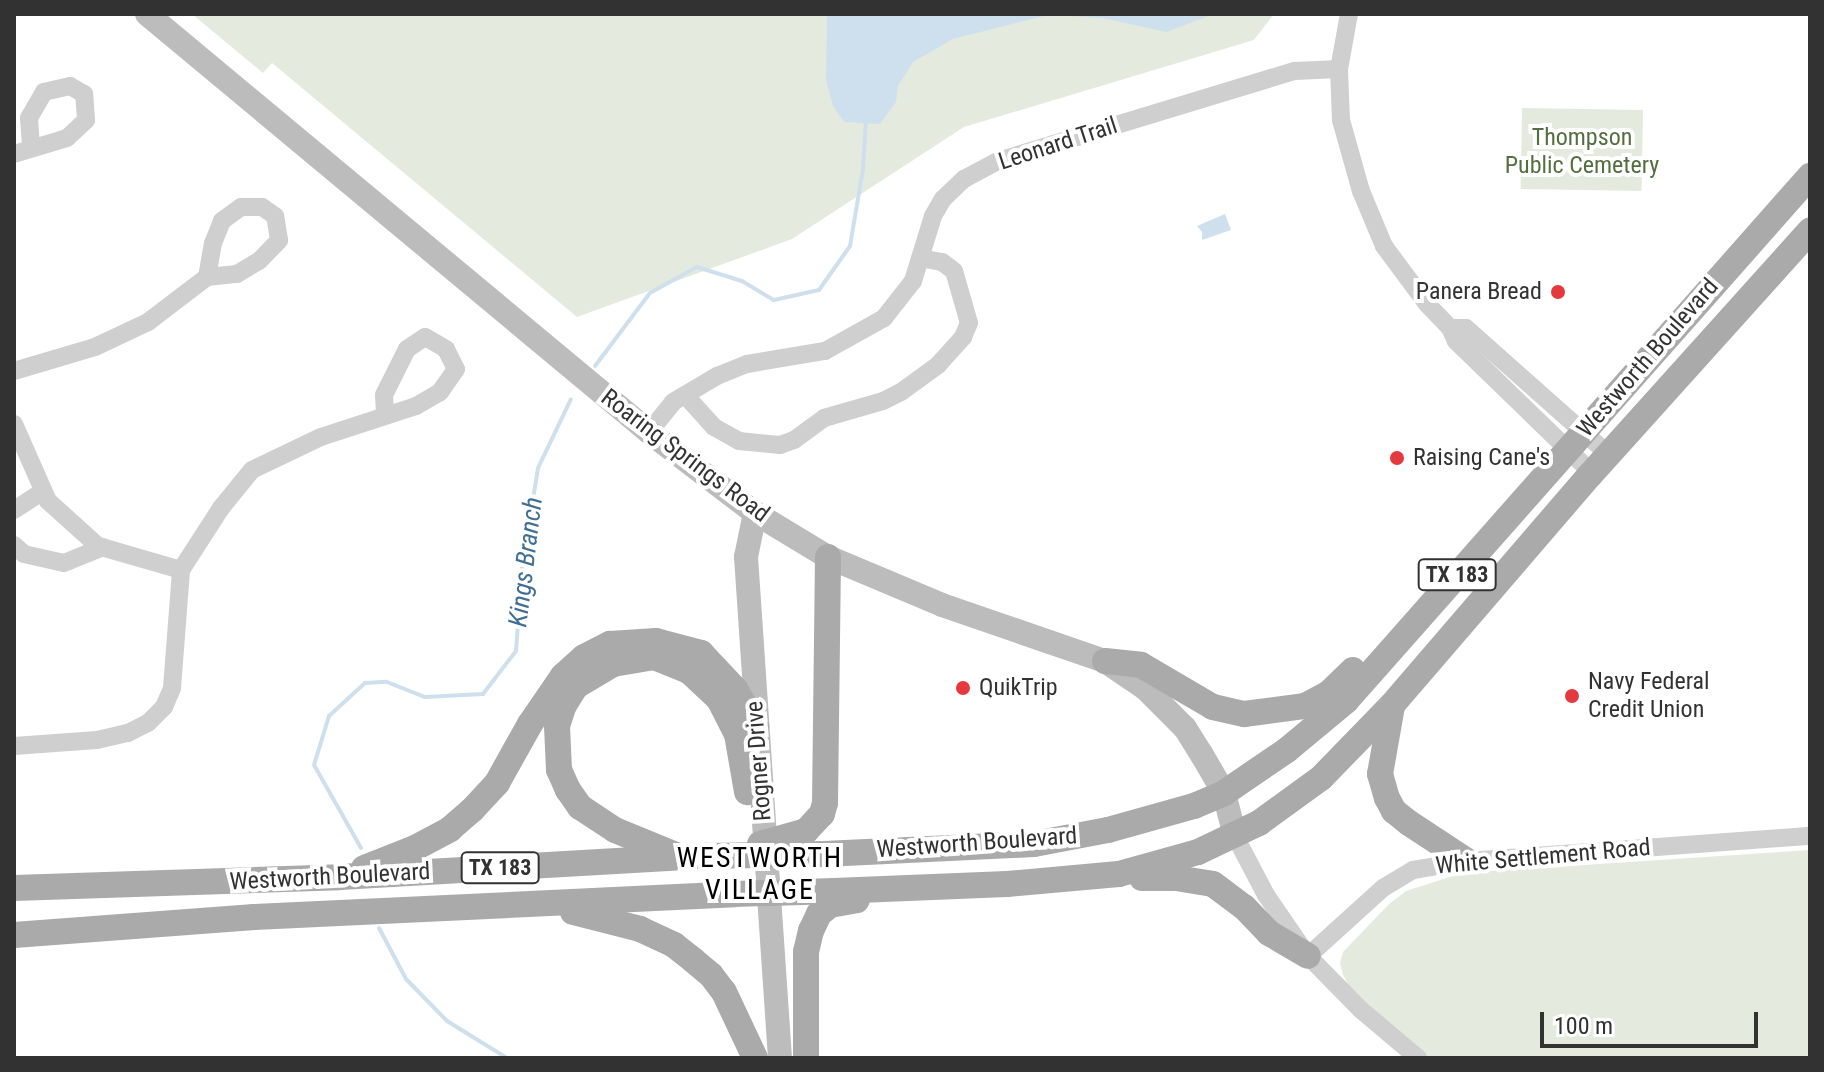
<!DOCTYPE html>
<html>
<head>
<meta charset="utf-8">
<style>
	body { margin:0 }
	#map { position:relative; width:1824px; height:1072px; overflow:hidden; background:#fff; font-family:"Roboto Condensed",sans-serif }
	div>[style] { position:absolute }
	.green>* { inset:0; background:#e4ebde; transform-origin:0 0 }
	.water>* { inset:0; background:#cee0ed }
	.stream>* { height:4px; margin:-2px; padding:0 2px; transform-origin:2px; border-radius:2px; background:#cee0ed }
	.street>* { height:18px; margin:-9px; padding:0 9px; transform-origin:9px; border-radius:9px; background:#cfcfcf }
	.secondary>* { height:24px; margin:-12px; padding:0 12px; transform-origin:12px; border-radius:12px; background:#bcbcbc }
	.primary>* { height:26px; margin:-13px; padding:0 13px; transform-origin:13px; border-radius:13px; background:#aaa }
	.primary-bridge>* { height:26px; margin:-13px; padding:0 13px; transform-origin:13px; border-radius:13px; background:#aaa }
	.dots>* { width:22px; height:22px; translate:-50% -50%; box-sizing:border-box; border:4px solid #fff; border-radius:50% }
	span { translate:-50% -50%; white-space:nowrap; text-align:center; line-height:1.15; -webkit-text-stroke:8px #fff; paint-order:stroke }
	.shield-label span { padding:2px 6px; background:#fff; border:2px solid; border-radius:6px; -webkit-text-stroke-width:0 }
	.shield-label { font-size:22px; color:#323232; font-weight:700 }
	.park-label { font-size:24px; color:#536e3f }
	.street-label { font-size:24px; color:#323232 }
	.poi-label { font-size:24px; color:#323232 }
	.right { translate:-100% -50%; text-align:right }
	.left { translate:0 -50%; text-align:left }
	.water-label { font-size:26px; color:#3f6f95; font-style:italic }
	.quarter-label { font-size:28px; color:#000; letter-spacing:2px }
	.frame { position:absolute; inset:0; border:16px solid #323232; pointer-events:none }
	.scale { position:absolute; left:1540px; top:1012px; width:218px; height:36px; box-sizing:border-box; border:4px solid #323232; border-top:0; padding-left:10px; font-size:24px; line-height:28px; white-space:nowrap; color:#323232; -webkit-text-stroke:6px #fff; paint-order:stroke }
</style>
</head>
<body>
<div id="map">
	<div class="green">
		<div style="clip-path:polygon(192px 14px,1274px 14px,1254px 40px,964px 127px,792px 239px,577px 317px,272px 63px,263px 73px)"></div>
		<div style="left:1643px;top:110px;width:81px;height:121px;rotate:91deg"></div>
		<div style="clip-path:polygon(1810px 850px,1810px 1058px,1428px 1058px,1353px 993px,1343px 975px,1340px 963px,1343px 952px,1388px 905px,1406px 891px,1462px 873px)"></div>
	</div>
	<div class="water">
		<div style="clip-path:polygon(827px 14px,1214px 14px,1166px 32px,1102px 18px,1048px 15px,953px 39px,913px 62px,898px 86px,896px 102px,880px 124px,844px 122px,833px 106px,826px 80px)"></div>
		<div style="clip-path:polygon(1225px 214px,1231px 230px,1202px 240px,1202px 232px,1197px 226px)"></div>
	</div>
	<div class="stream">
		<div style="left:595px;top:366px;width:91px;rotate:-53deg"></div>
		<div style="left:650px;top:293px;width:54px;rotate:-29deg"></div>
		<div style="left:697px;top:267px;width:47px;rotate:17.3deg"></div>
		<div style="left:742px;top:281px;width:37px;rotate:31deg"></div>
		<div style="left:774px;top:300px;width:46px;rotate:-12.5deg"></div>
		<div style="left:819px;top:290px;width:54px;rotate:-54.8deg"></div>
		<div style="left:850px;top:246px;width:78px;rotate:-80.4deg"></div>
		<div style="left:863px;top:169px;width:50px;rotate:-86.6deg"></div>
		<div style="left:361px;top:848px;width:95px;rotate:-119.5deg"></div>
		<div style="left:314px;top:765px;width:51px;rotate:-73deg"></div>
		<div style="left:329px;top:716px;width:49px;rotate:-42.5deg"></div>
		<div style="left:365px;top:683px;width:22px;rotate:-3deg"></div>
		<div style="left:387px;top:682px;width:41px;rotate:21.5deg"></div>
		<div style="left:425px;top:697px;width:58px;rotate:-3deg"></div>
		<div style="left:483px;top:694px;width:54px;rotate:-52.5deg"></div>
		<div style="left:516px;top:651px;width:83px;rotate:-85.9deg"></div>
		<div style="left:522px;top:568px;width:101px;rotate:-80.9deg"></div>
		<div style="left:538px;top:468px;width:76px;rotate:-64.4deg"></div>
		<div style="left:379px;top:928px;width:58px;rotate:62.1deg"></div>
		<div style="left:406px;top:979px;width:59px;rotate:45.7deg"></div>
		<div style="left:447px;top:1021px;width:70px;rotate:31.7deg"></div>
	</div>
	<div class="street">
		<div style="left:1349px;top:14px;width:56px;rotate:100.3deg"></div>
		<div style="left:1339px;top:69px;width:51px;rotate:87.8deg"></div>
		<div style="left:1341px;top:120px;width:74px;rotate:74.3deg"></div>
		<div style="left:1361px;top:191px;width:60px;rotate:67.3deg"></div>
		<div style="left:1384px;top:246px;width:72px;rotate:53.4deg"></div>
		<div style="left:1427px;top:304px;width:33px;rotate:46deg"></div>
		<div style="left:14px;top:154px;width:55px;rotate:-16.8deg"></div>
		<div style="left:67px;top:138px;width:26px;rotate:-43deg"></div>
		<div style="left:86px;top:120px;width:26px;rotate:-94deg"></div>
		<div style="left:84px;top:94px;width:16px;rotate:-150deg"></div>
		<div style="left:70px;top:86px;width:27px;rotate:167deg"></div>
		<div style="left:44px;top:92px;width:30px;rotate:120deg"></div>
		<div style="left:29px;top:118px;width:29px;rotate:86deg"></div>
		<div style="left:14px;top:371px;width:84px;rotate:-16.5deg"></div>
		<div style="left:95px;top:347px;width:59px;rotate:-25.3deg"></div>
		<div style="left:148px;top:322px;width:74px;rotate:-37.3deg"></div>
		<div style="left:207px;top:277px;width:30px;rotate:-6deg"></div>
		<div style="left:237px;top:274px;width:26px;rotate:-31deg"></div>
		<div style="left:259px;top:261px;width:29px;rotate:-46deg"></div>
		<div style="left:279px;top:240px;width:24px;rotate:-99deg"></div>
		<div style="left:275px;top:216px;width:16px;rotate:-145deg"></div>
		<div style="left:262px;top:207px;width:21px;rotate:180deg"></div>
		<div style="left:241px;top:207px;width:24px;rotate:144deg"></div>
		<div style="left:222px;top:221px;width:24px;rotate:112deg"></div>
		<div style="left:213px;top:243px;width:35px;rotate:100deg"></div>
		<div style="left:685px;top:395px;width:43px;rotate:47.8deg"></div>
		<div style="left:714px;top:427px;width:29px;rotate:29deg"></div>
		<div style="left:739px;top:441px;width:41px;rotate:5.6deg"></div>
		<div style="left:780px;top:445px;width:15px;rotate:-20deg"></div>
		<div style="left:794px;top:440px;width:37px;rotate:-36deg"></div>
		<div style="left:824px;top:418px;width:61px;rotate:-16.1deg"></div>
		<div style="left:883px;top:401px;width:20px;rotate:-27deg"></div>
		<div style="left:901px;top:392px;width:46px;rotate:-36.1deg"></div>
		<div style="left:938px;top:365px;width:38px;rotate:-48deg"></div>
		<div style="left:963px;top:337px;width:15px;rotate:-67deg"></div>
		<div style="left:969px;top:323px;width:54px;rotate:-106.1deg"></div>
		<div style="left:954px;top:271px;width:15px;rotate:-143deg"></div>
		<div style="left:942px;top:262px;width:22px;rotate:-170deg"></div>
		<div style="left:14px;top:424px;width:84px;rotate:66.2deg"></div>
		<div style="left:48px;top:501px;width:67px;rotate:42deg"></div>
		<div style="left:98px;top:546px;width:86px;rotate:16.1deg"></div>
		<div style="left:649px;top:432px;width:38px;rotate:-51deg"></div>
		<div style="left:673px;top:402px;width:51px;rotate:-30.6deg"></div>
		<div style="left:717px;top:376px;width:32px;rotate:-22deg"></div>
		<div style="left:747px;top:364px;width:79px;rotate:-9.5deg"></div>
		<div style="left:825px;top:351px;width:68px;rotate:-29.2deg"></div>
		<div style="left:884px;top:318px;width:47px;rotate:-51.9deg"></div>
		<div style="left:913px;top:281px;width:68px;rotate:-72.9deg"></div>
		<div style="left:933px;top:216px;width:20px;rotate:-60deg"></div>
		<div style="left:943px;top:199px;width:29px;rotate:-44deg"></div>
		<div style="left:964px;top:179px;width:38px;rotate:-28deg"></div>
		<div style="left:998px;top:161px;width:310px;rotate:-16.9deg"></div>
		<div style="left:1295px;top:71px;width:44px;rotate:-2.6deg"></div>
		<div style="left:1592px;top:473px;width:190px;rotate:-135.9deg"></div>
		<div style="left:1456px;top:341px;width:14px;rotate:-115deg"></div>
		<div style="left:1450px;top:328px;width:16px"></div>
		<div style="left:1466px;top:328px;width:191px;rotate:41.6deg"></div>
		<div style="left:14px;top:510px;width:35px;rotate:-33deg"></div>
		<div style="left:14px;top:545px;width:13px;rotate:42deg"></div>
		<div style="left:24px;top:554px;width:41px;rotate:12.7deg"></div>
		<div style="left:64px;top:563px;width:42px;rotate:-22.3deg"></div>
		<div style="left:14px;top:746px;width:83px;rotate:-4.1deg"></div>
		<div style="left:97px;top:740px;width:32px;rotate:-13deg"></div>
		<div style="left:128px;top:733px;width:22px;rotate:-27deg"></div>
		<div style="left:148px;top:723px;width:23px;rotate:-45deg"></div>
		<div style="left:164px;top:707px;width:21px;rotate:-67deg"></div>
		<div style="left:172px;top:688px;width:118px;rotate:-85.6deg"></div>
		<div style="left:181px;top:570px;width:74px;rotate:-57.2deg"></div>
		<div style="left:221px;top:508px;width:49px;rotate:-50.8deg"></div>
		<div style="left:252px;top:470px;width:76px;rotate:-25.6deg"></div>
		<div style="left:321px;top:437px;width:100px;rotate:-18.1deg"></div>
		<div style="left:416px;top:406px;width:28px;rotate:-30deg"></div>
		<div style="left:440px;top:392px;width:28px;rotate:-55deg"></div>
		<div style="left:456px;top:369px;width:22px;rotate:-117deg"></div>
		<div style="left:446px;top:349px;width:24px;rotate:-150deg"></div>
		<div style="left:425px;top:337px;width:22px;rotate:146deg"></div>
		<div style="left:407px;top:349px;width:51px;rotate:116.6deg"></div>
		<div style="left:384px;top:395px;width:19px;rotate:87deg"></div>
		<div style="left:1235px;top:836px;width:67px;rotate:62.3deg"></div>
		<div style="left:1266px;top:895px;width:74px;rotate:55.5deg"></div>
		<div style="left:1308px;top:956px;width:74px;rotate:45.5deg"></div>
		<div style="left:1360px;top:1009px;width:76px;rotate:40.2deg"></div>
		<div style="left:1308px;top:956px;width:101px;rotate:-42.2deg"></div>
		<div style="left:1383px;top:888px;width:35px;rotate:-31deg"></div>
		<div style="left:1413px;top:870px;width:55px;rotate:-9.5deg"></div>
		<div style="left:1467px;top:861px;width:344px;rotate:-4.2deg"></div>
	</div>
	<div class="secondary">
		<div style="left:147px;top:14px;width:653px;rotate:39.78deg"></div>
		<div style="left:649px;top:432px;width:133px;rotate:37.4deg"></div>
		<div style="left:755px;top:513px;width:85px;rotate:31.1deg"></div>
		<div style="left:828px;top:557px;width:124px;rotate:22.8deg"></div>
		<div style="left:942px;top:605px;width:172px;rotate:19deg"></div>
		<div style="left:1105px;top:661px;width:50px;rotate:34.3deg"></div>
		<div style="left:1146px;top:689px;width:55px;rotate:45deg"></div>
		<div style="left:1185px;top:728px;width:32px;rotate:58deg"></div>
		<div style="left:1202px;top:755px;width:44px;rotate:59.9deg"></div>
		<div style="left:1224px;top:793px;width:44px;rotate:75.7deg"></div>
		<div style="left:755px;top:513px;width:45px;rotate:101.6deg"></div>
		<div style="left:746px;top:557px;width:502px;rotate:86.12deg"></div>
	</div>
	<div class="primary">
		<div style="left:1105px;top:661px;width:36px;rotate:6deg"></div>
		<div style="left:1141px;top:665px;width:83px;rotate:30.3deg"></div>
		<div style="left:1213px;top:707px;width:32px;rotate:13deg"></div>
		<div style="left:1244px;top:714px;width:62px;rotate:-7.5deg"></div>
		<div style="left:1305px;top:706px;width:27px;rotate:-28deg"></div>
		<div style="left:1329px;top:693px;width:33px;rotate:-44deg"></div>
		<div style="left:1392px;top:706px;width:69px;rotate:100deg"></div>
		<div style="left:1380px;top:774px;width:25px;rotate:74deg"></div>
		<div style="left:1387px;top:798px;width:15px;rotate:62deg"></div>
		<div style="left:1394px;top:811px;width:19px;rotate:39deg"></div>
		<div style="left:1409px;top:823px;width:69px;rotate:33.2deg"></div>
		<div style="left:806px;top:831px;width:23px;rotate:-47deg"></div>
		<div style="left:822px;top:814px;width:11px;rotate:-75deg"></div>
		<div style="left:825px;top:803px;width:246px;rotate:-89.3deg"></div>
		<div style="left:824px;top:854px;width:210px;rotate:-2.7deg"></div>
		<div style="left:1034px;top:844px;width:75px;rotate:-10.7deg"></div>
		<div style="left:1108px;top:830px;width:89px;rotate:-15.6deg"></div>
		<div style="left:1194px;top:806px;width:33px;rotate:-23deg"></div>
		<div style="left:1224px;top:793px;width:76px;rotate:-34.3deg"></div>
		<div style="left:1287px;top:750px;width:77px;rotate:-39.7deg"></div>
		<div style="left:1346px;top:701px;width:701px;rotate:-48.53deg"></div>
		<div style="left:676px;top:855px;width:66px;rotate:-157.7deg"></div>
		<div style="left:615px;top:830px;width:42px;rotate:-146.7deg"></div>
		<div style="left:580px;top:807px;width:21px;rotate:-125deg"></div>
		<div style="left:568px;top:790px;width:22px;rotate:-114deg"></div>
		<div style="left:559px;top:770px;width:44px;rotate:-92.6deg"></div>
		<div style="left:557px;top:726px;width:22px;rotate:-72deg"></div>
		<div style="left:564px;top:705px;width:22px;rotate:-58deg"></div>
		<div style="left:576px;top:686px;width:43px;rotate:-30.7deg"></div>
		<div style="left:613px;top:664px;width:42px;rotate:-9.7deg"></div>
		<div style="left:654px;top:657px;width:38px;rotate:22deg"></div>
		<div style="left:689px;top:671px;width:41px;rotate:43deg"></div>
		<div style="left:719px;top:699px;width:39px;rotate:63deg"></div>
		<div style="left:737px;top:734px;width:59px;rotate:80.2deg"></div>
		<div style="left:364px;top:868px;width:55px;rotate:-21.4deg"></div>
		<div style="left:415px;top:848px;width:40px;rotate:-28deg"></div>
		<div style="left:450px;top:829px;width:29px;rotate:-41deg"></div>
		<div style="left:472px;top:810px;width:37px;rotate:-47deg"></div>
		<div style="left:497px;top:783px;width:68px;rotate:-60.8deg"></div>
		<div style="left:530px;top:724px;width:58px;rotate:-55.5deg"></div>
		<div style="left:563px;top:676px;width:28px;rotate:-42deg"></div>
		<div style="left:584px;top:657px;width:29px;rotate:-27deg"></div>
		<div style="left:610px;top:644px;width:46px;rotate:-3.7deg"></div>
		<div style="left:656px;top:641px;width:47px;rotate:14.9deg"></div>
		<div style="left:701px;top:653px;width:50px;rotate:46.6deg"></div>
		<div style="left:735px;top:689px;width:43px;rotate:60.4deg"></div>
		<div style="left:1142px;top:878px;width:34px"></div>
		<div style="left:1176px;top:878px;width:37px;rotate:9deg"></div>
		<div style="left:1213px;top:884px;width:39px;rotate:37deg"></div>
		<div style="left:1244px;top:907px;width:36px;rotate:46deg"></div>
		<div style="left:1269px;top:933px;width:45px;rotate:30.5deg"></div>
		<div style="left:14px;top:888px;width:326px;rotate:-1.9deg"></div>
		<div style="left:340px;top:877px;width:368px;rotate:-3.3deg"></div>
		<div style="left:834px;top:891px;width:173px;rotate:-2.3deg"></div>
		<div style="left:1007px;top:884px;width:112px;rotate:-5.1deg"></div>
		<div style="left:1119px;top:874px;width:82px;rotate:-15.6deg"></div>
		<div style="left:1198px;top:852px;width:68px;rotate:-25.4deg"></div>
		<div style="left:1259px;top:823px;width:77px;rotate:-36deg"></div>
		<div style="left:1321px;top:778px;width:102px;rotate:-45.8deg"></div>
		<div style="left:1392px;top:705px;width:303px;rotate:-49.3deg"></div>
		<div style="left:1590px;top:475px;width:329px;rotate:-48deg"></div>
		<div style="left:573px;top:912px;width:69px;rotate:14.2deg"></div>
		<div style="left:640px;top:929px;width:38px;rotate:25deg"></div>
		<div style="left:674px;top:945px;width:24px;rotate:38deg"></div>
		<div style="left:693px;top:960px;width:23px;rotate:40deg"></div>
		<div style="left:711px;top:975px;width:21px;rotate:53deg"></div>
		<div style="left:724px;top:992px;width:73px;rotate:64.8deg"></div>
		<div style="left:14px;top:935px;width:241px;rotate:-4.3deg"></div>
		<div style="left:254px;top:917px;width:481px;rotate:-2.7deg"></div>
		<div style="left:806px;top:1058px;width:106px;rotate:-90deg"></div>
		<div style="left:806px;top:952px;width:22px;rotate:-77deg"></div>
		<div style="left:811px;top:931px;width:19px;rotate:-65deg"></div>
		<div style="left:819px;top:914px;width:14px;rotate:-39deg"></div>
		<div style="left:830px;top:905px;width:27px;rotate:-10deg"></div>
	</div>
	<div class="primary-bridge">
		<div style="left:760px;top:844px;width:48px;rotate:-15.8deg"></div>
		<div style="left:707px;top:856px;width:117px;rotate:-1deg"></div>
		<div style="left:734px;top:894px;width:100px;rotate:-1.7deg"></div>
	</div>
	<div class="dots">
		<div style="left:1558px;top:292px;background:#e4393d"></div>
		<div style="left:1397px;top:458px;background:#e4393d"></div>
		<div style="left:963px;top:688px;background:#e4393d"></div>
		<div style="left:1572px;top:696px;background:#e4393d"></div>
	</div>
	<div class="shield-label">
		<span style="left:1457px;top:575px">TX 183</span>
		<span style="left:500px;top:868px">TX 183</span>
	</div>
	<div class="park-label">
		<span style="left:1582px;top:152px">Thompson<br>Public Cemetery</span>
	</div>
	<div class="street-label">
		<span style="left:1058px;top:144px;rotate:-18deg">Leonard Trail</span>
		<span style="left:1648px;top:358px;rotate:-49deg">Westworth Boulevard</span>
		<span style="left:685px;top:456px;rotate:37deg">Roaring Springs Road</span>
		<span style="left:759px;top:761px;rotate:-94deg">Rogner Drive</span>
		<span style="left:977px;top:843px;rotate:-4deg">Westworth Boulevard</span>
		<span style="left:1543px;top:857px;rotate:-5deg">White Settlement Road</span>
		<span style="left:330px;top:877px;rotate:-3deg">Westworth Boulevard</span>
	</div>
	<div class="poi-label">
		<span class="right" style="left:1542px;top:292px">Panera Bread</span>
		<span class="left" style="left:1413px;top:458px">Raising Cane's</span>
		<span class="left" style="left:1588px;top:696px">Navy Federal<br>Credit Union</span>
		<span class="left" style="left:979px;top:688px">QuikTrip</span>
	</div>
	<div class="water-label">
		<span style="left:526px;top:562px;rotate:-83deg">Kings Branch</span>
	</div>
	<div class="quarter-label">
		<span style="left:760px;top:874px">WESTWORTH<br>VILLAGE</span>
	</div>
	<div class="frame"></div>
	<div class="scale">100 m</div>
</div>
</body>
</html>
